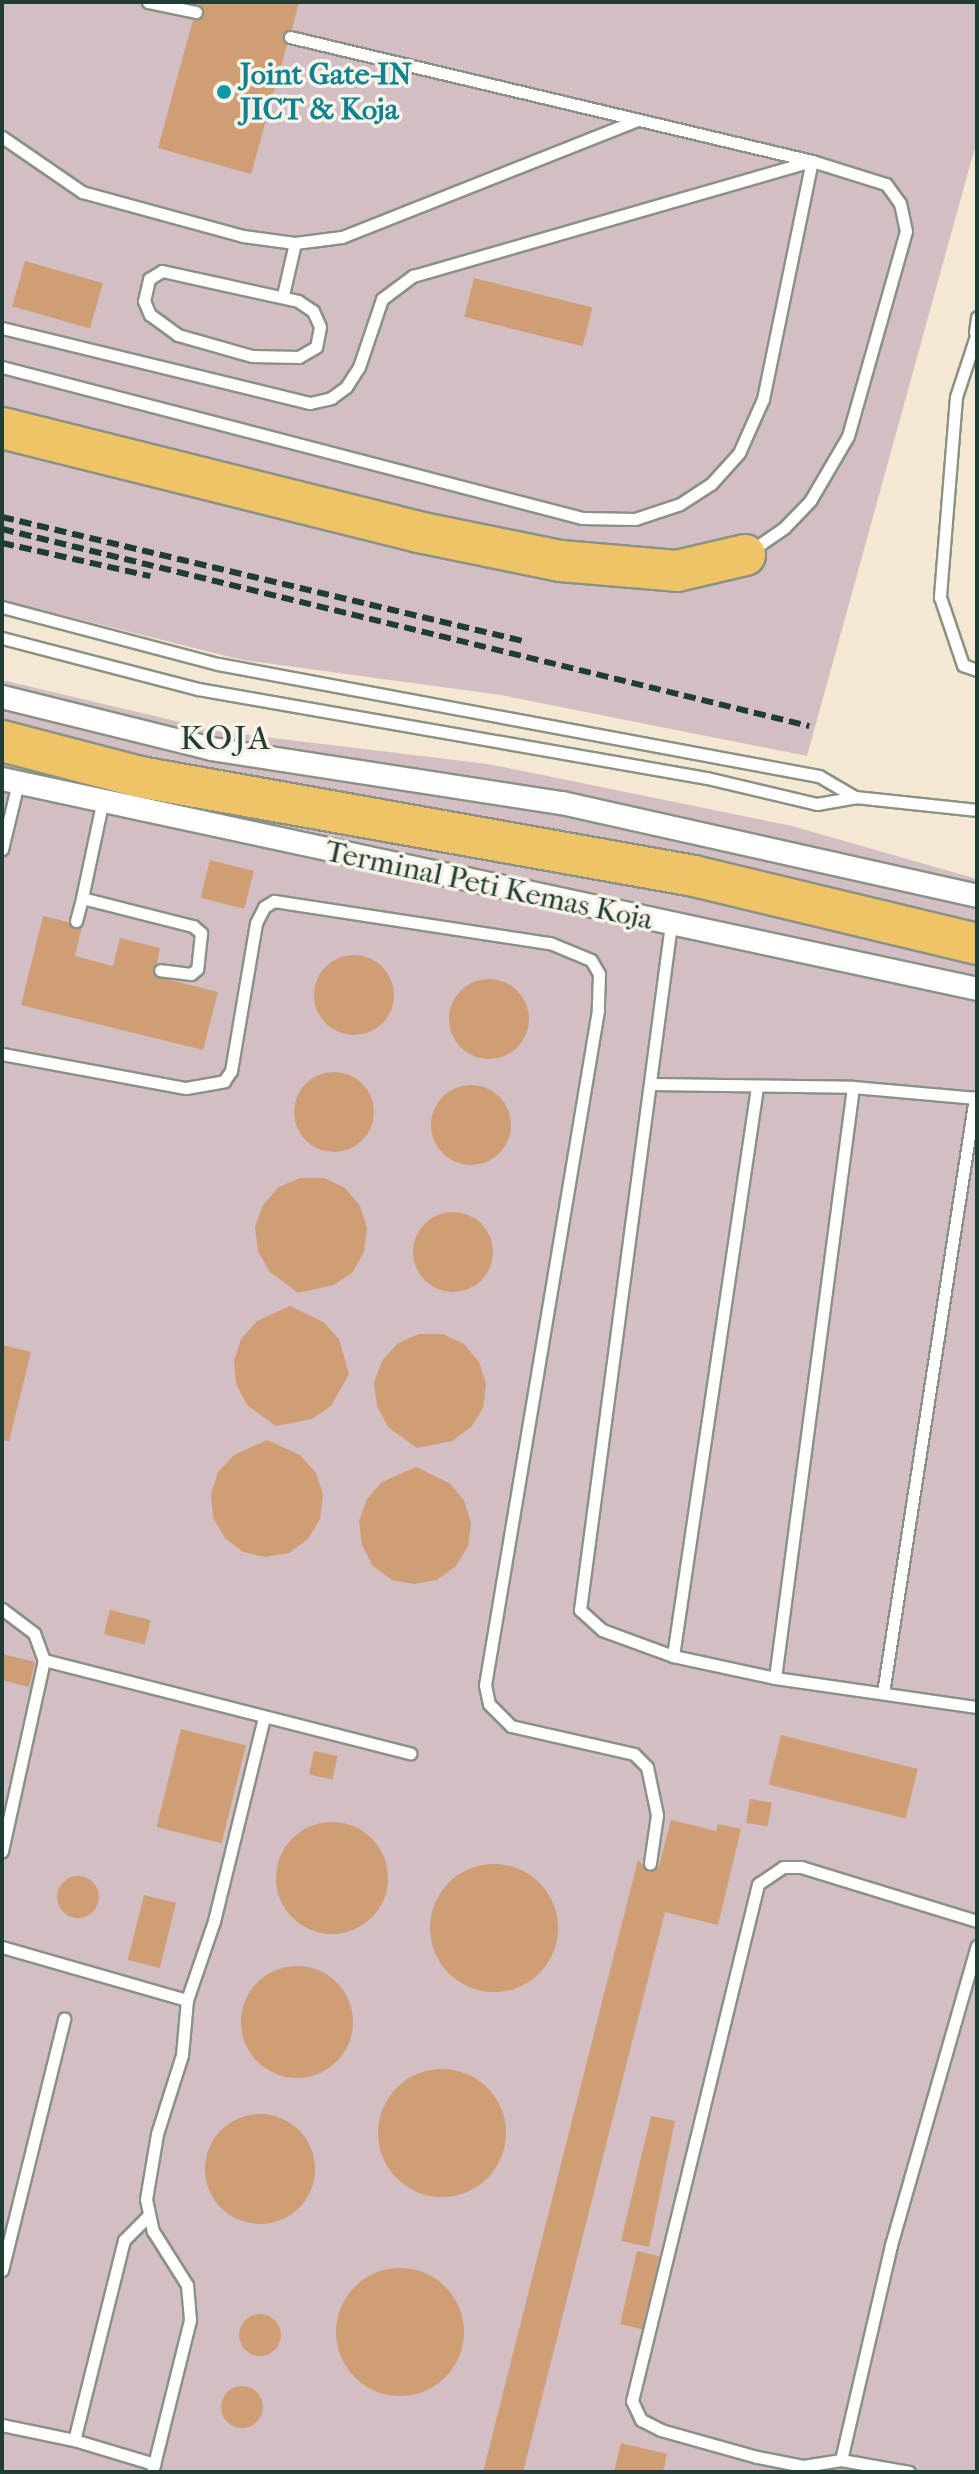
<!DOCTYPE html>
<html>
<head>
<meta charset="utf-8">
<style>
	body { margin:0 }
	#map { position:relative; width:979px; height:2474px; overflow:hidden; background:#f4e8d3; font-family:"IM FELL French Canon",serif }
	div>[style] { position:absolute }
	.industrial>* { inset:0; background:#d2bec3 }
	.building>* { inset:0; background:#cf9e74; transform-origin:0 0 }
	.round { border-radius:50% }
	.roads { filter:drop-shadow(2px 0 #8a9284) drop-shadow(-2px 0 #8a9284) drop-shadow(0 2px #8a9284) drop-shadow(0 -2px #8a9284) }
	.service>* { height:11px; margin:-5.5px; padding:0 5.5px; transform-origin:5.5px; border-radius:5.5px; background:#fff }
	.minor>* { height:22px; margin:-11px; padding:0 11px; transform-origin:11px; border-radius:11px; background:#fff }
	.motorway>* { height:40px; margin:-20px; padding:0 20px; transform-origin:20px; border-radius:20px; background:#efc469 }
	.rail>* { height:6px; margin-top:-3px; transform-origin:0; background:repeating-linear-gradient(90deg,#1f3d34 0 12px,transparent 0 18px) }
	.dots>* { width:22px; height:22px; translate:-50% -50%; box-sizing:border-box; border:4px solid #f7f3e8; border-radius:50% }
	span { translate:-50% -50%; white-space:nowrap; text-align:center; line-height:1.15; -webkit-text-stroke:7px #f7f3e8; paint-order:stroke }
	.culture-label { font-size:30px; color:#0d838f; font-weight:700 }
	.left { translate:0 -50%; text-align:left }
	.street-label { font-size:30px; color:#1f3d34 }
	.quarter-label { font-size:34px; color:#1f3d34; letter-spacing:2px }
	.frame { position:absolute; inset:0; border:4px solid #1f3d34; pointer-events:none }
</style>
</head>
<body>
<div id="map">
	<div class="industrial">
		<div style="clip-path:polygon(2px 2px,977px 2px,977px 140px,807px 756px,501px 695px,242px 660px,2px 600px)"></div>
		<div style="clip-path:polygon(2px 680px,222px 732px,488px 764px,792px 826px,977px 879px,977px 2472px,2px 2472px)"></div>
	</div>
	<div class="building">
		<div style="clip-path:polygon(198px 2px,299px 2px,292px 29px,282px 34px,287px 45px,251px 174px,158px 148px,193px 20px,204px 14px)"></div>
		<div style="left:25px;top:261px;width:81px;height:47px;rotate:16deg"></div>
		<div style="left:474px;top:278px;width:122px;height:40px;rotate:14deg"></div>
		<div style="left:210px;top:860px;width:45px;height:39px;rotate:14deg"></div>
		<div style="clip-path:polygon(43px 916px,68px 922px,73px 929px,82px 927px,75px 956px,113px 966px,120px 938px,160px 948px,154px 976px,218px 992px,203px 1050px,21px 1005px)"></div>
		<div class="round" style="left:314px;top:955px;width:80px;height:80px"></div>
		<div class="round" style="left:449px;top:979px;width:80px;height:80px"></div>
		<div class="round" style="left:294px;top:1072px;width:80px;height:80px"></div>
		<div class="round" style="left:431px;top:1085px;width:80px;height:80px"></div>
		<div style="clip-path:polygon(300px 1178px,324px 1178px,345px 1188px,360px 1206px,367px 1228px,364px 1252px,353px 1272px,334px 1285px,298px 1293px,269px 1271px,258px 1251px,255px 1227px,263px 1205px,279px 1187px)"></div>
		<div class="round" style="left:413px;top:1212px;width:80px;height:80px"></div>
		<div style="clip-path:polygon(290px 1306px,323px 1322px,339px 1339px,349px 1374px,331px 1406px,312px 1419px,276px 1426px,247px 1405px,236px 1384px,234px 1361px,241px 1339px,257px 1321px)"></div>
		<div style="clip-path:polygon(419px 1334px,443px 1334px,464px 1344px,479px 1362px,486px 1384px,483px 1408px,471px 1427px,452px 1441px,417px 1448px,388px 1427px,377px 1406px,374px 1383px,382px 1361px,398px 1343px)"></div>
		<div style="clip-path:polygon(2px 1345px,31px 1352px,9px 1441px,2px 1440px)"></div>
		<div style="clip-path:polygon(267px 1440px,300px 1455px,316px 1473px,323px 1495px,320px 1519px,308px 1539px,289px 1553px,266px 1557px,243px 1552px,225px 1538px,213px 1518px,211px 1494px,218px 1472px,234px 1455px)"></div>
		<div style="clip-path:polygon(416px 1467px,449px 1483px,464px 1500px,471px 1523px,468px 1546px,456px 1566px,437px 1580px,414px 1584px,392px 1580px,373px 1566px,362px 1545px,359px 1521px,367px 1499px,382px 1482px)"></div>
		<div style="left:110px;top:1610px;width:42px;height:25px;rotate:14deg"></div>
		<div style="clip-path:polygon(2px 1654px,35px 1662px,29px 1687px,2px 1680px)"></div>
		<div style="left:181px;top:1729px;width:67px;height:101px;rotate:14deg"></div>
		<div style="left:781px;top:1735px;width:141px;height:51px;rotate:14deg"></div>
		<div style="left:314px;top:1751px;width:24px;height:24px;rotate:12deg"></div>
		<div style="left:750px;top:1799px;width:22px;height:24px;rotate:10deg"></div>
		<div style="clip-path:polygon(671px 1820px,716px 1831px,718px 1824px,741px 1829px,718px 1925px,665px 1912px,523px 2472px,483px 2472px,638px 1860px,648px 1871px,659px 1866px)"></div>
		<div class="round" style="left:276px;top:1822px;width:112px;height:112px"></div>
		<div class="round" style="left:430px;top:1864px;width:128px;height:128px"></div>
		<div class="round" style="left:57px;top:1876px;width:42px;height:42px"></div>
		<div style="left:144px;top:1895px;width:33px;height:67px;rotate:14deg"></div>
		<div class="round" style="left:241px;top:1966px;width:112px;height:112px"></div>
		<div class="round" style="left:378px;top:2069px;width:128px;height:128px"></div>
		<div class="round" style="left:205px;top:2114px;width:110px;height:110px"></div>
		<div style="clip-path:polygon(651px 2116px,675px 2121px,649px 2247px,621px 2241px)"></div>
		<div style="left:637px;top:2251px;width:23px;height:75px;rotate:13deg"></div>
		<div class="round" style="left:336px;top:2268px;width:128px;height:128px"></div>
		<div class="round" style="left:239px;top:2314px;width:42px;height:42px"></div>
		<div class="round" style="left:221px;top:2386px;width:42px;height:42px"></div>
		<div style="clip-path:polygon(621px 2443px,667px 2454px,663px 2472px,614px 2472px)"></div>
	</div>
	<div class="roads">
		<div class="service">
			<div style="left:148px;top:2px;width:49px;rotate:11.8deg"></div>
			<div style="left:290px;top:37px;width:537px;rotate:13.36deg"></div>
			<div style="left:812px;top:161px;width:77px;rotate:17.3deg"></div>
			<div style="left:886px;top:184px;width:24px;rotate:54deg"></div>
			<div style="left:900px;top:203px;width:29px;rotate:78deg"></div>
			<div style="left:906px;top:231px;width:213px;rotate:105.8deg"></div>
			<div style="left:848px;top:436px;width:75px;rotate:120.3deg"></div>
			<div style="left:810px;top:501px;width:37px;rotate:134deg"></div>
			<div style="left:784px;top:528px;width:42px;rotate:145.6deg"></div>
			<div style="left:2px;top:137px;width:97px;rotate:34.5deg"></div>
			<div style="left:82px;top:192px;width:167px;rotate:15.3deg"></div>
			<div style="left:243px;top:236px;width:52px;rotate:7.7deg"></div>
			<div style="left:295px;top:243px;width:47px;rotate:-7.3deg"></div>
			<div style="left:342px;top:237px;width:318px;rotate:-21.6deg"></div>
			<div style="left:162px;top:271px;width:139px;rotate:12.4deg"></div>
			<div style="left:298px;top:301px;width:18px;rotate:34deg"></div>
			<div style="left:313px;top:311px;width:17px;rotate:66deg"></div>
			<div style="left:320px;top:327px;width:20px;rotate:101deg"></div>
			<div style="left:316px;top:347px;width:20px;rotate:150deg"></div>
			<div style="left:299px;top:357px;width:47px;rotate:-178.8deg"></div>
			<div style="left:252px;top:356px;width:77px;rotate:-164.2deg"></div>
			<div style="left:178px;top:335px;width:34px;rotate:-144deg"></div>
			<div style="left:150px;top:315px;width:15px;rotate:-113deg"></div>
			<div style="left:144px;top:301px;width:23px;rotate:-77deg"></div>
			<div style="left:149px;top:279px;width:15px;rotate:-32deg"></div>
			<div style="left:283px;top:295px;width:53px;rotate:-77deg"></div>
			<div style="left:2px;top:328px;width:317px;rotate:13.7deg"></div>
			<div style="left:310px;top:403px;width:22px;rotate:-13deg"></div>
			<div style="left:331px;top:398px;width:19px;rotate:-36deg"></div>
			<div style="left:346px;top:387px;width:24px;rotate:-57deg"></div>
			<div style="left:359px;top:367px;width:72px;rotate:-71.3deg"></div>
			<div style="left:382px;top:299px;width:39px;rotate:-37deg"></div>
			<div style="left:413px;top:276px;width:414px;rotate:-16.1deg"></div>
			<div style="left:975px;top:332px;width:15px;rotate:-82deg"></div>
			<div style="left:977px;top:333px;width:67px;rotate:108.2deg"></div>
			<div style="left:956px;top:397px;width:201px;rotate:94.6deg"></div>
			<div style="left:940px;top:597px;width:72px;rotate:71.3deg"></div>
			<div style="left:963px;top:665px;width:15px;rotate:20deg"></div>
			<div style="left:2px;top:367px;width:599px;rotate:14.59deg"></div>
			<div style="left:582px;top:518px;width:53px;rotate:1.1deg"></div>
			<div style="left:635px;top:519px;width:47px;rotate:-18.4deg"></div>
			<div style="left:680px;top:504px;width:37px;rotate:-33deg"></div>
			<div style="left:711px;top:484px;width:42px;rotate:-47.9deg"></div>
			<div style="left:739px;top:453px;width:59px;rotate:-66deg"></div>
			<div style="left:763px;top:399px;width:243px;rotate:-78.4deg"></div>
			<div style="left:2px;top:607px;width:223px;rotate:14.8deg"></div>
			<div style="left:218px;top:664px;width:611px;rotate:10.56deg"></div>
			<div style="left:819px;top:776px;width:42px;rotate:30.3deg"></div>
			<div style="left:2px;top:638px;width:203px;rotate:14.6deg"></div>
			<div style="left:198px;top:689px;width:517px;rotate:9.92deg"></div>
			<div style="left:707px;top:778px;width:113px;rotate:13.3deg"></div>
			<div style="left:817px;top:804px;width:39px;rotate:-10deg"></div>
			<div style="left:855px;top:797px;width:123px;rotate:6.1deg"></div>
			<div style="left:102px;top:804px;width:96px;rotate:102deg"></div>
			<div style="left:82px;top:898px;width:114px;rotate:14.2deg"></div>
			<div style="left:193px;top:926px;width:11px;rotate:41deg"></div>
			<div style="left:201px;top:933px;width:36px;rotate:96deg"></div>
			<div style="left:197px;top:969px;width:8px;rotate:140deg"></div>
			<div style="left:191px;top:974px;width:31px;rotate:-173deg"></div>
			<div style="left:2px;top:849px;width:68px;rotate:-76.4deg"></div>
			<div style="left:76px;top:921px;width:24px;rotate:-75deg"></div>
			<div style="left:671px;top:924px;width:692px;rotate:97.56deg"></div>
			<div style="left:580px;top:1610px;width:30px;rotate:42deg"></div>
			<div style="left:602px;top:1630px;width:76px;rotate:20.1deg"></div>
			<div style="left:673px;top:1656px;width:104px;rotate:12.2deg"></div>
			<div style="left:775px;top:1678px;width:204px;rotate:8.2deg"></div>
			<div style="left:2px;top:1054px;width:187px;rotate:10.5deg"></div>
			<div style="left:186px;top:1088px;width:39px;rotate:-10deg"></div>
			<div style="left:224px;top:1081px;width:12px;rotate:-55deg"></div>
			<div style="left:231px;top:1071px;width:150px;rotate:-80.4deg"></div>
			<div style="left:256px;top:923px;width:18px;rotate:-63deg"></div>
			<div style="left:264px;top:907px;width:12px;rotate:-31deg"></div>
			<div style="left:274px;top:901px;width:279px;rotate:8.7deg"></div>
			<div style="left:550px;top:943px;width:44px;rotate:22.5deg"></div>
			<div style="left:591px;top:960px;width:16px;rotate:60deg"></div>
			<div style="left:599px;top:974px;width:36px;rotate:92deg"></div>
			<div style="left:598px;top:1010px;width:684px;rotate:99.5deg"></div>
			<div style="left:485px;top:1685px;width:19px;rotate:78deg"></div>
			<div style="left:489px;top:1704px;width:31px;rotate:45deg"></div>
			<div style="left:511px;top:1726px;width:126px;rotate:12.8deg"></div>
			<div style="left:634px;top:1754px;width:18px;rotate:45deg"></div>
			<div style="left:647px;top:1767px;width:49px;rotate:78.2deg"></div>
			<div style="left:657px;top:1815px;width:49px;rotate:98.3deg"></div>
			<div style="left:650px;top:1084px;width:203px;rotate:0.8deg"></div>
			<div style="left:853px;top:1087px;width:124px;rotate:5.1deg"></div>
			<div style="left:2px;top:1609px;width:40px;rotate:37deg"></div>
			<div style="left:34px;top:1633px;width:29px;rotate:70deg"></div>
			<div style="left:44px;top:1660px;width:196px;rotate:102.4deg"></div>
			<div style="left:673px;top:1656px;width:575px;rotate:-81.6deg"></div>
			<div style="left:44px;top:1660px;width:378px;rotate:14.3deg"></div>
			<div style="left:775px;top:1678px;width:596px;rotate:-82.48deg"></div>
			<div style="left:883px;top:1693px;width:603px;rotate:-81.22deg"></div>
			<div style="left:2px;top:1947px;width:192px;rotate:16deg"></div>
			<div style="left:187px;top:2000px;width:55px;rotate:95.2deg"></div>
			<div style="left:182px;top:2055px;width:83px;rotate:107.6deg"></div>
			<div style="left:157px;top:2134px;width:66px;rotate:99.6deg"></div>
			<div style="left:146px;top:2199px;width:33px;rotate:78deg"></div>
			<div style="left:153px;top:2231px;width:64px;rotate:57.8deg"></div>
			<div style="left:187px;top:2285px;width:35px;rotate:85deg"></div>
			<div style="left:190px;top:2320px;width:157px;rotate:104deg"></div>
			<div style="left:187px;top:2000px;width:83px;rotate:-71.1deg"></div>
			<div style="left:214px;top:1921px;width:210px;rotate:-76.2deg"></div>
			<div style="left:148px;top:2216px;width:34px;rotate:135deg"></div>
			<div style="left:124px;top:2240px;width:206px;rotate:104deg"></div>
			<div style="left:74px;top:2440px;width:84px;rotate:16.7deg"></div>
			<div style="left:2px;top:2270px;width:259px;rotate:-76.1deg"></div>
			<div style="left:2px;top:2425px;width:74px;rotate:11.8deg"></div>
			<div style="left:841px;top:2460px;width:221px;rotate:-76.9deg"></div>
			<div style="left:891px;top:2245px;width:311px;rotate:-74deg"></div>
			<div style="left:909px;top:2472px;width:69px;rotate:-170deg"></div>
			<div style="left:841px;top:2460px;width:38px;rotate:171deg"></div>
			<div style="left:803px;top:2466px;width:47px;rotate:-168.9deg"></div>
			<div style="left:757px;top:2457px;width:100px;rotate:-164.3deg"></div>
			<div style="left:661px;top:2430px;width:22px;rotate:-153deg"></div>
			<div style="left:641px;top:2420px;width:21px;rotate:-115deg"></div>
			<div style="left:632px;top:2401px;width:532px;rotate:-76.3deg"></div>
			<div style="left:758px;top:1884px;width:30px;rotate:-34deg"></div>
			<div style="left:783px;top:1867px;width:18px"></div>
			<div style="left:801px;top:1867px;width:184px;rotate:17.1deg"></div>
		</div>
		<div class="minor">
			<div style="left:2px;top:697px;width:216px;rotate:13.9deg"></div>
			<div style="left:212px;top:749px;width:354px;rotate:8.8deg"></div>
			<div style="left:562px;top:803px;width:425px;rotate:12.6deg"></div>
			<div style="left:2px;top:779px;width:997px;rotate:12.15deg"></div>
		</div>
		<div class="motorway">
			<div style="left:2px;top:428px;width:429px;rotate:14deg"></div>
			<div style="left:418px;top:532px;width:146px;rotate:11.5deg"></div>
			<div style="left:561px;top:561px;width:116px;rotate:4.9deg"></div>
			<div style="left:677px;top:571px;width:70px;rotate:-13.2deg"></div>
			<div style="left:2px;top:741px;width:143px;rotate:14.6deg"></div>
			<div style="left:140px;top:777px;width:563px;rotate:10.13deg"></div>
			<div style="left:694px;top:876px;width:291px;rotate:13.5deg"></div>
		</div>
	</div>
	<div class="rail">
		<div style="left:2px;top:517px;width:536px;rotate:13.39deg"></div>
		<div style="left:2px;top:529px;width:831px;rotate:13.72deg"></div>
		<div style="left:2px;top:543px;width:152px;rotate:12.6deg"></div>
	</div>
	<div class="dots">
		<div style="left:224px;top:92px;background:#0f9aa8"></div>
	</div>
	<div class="culture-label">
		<span class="left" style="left:240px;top:92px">Joint Gate-IN<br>JICT &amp; Koja</span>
	</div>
	<div class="street-label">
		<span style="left:489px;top:886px;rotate:12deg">Terminal Peti Kemas Koja</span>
	</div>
	<div class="quarter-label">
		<span style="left:226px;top:739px">KOJA</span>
	</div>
	<div class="frame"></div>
</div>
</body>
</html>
